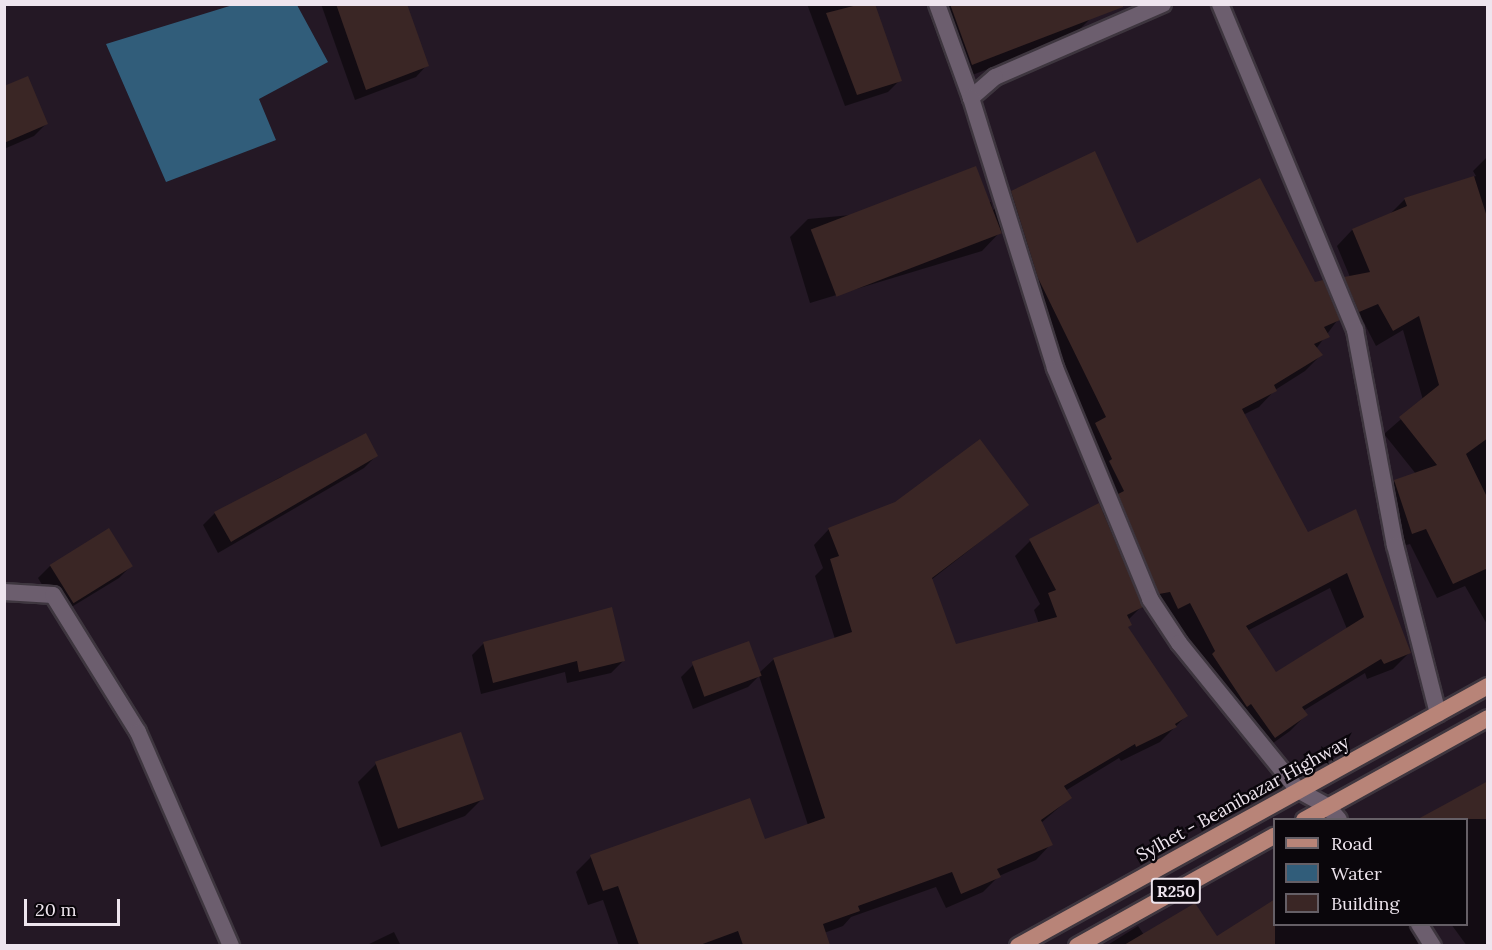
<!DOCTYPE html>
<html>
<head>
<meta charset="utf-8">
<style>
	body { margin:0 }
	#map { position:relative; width:1492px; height:950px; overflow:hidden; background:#241825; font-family:Lora,serif }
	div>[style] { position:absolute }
	.water>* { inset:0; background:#315d7a }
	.shadow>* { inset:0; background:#0007 }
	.building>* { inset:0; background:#3a2625; transform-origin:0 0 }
	.roads { filter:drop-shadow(2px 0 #3e363f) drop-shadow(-2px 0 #3e363f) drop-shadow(0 2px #3e363f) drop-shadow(0 -2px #3e363f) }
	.minor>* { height:16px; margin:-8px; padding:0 8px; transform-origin:8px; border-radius:8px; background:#6c5e6e }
	.primary>* { height:16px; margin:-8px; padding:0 8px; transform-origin:8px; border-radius:8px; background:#b88478 }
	span { translate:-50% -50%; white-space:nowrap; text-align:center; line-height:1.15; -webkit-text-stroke:5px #0a060b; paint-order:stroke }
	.shield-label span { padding:2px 4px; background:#0a060b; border:2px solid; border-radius:4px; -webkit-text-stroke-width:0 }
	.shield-label { font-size:16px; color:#eee5ee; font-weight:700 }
	.street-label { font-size:18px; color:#eee5ee }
	.frame { position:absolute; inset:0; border:6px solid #eee5ee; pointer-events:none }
	.legend { position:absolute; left:1273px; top:818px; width:195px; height:108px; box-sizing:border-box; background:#0a060b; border:2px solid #655f66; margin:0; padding:8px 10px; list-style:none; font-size:18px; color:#eee5ee }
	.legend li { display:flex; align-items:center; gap:12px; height:30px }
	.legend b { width:30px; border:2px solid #655f66 }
	.scale { position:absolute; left:24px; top:899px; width:96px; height:27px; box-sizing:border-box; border:3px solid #eee5ee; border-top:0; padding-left:8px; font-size:18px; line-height:21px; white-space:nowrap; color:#eee5ee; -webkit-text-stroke:4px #0a060b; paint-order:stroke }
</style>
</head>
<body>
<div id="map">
	<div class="water">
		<div style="clip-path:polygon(236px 4px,297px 5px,328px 62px,259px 99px,276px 140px,166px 182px,106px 44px)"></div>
	</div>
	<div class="shadow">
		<div style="clip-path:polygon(321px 4px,406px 4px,427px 65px,416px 77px,355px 100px)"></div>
		<div style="clip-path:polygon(807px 4px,874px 4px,900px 80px,888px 92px,845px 106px)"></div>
		<div style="clip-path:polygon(941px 4px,1084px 4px,1090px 19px,1072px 37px,954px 82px,930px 16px)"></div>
		<div style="clip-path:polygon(4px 88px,46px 124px,34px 136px,4px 149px)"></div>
		<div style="clip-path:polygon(evenodd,1488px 156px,1488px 626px,1465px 586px,1437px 598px,1410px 544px,1396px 548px,1379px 497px,1395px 481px,1416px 474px,1384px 434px,1423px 400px,1403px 330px,1376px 346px,1362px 319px,1343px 327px,1339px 318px,1316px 349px,1321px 355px,1305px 371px,1275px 390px,1259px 407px,1243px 415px,1308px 534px,1355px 511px,1410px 652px,1393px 669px,1367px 679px,1365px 673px,1303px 711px,1306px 715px,1290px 731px,1259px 753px,1234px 719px,1230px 722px,1197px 671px,1200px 668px,1174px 618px,1162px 624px,1154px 607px,1143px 609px,1142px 606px,1128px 620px,1127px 628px,1186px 716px,1160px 742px,1121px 761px,1119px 758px,1065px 791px,1070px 798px,1041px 823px,1051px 844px,1036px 860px,999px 876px,983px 892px,946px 908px,936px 887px,851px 917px,843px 926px,824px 933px,828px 946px,619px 946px,603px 900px,588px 905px,576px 872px,591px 857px,764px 841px,808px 825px,759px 676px,748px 687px,693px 709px,681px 677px,693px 665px,759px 673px,774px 659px,835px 639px,815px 576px,823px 568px,814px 545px,829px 529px,1027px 505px,931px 580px,955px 646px,1039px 624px,1034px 610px,1040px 604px,1015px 556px,1030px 541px,1102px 513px,1108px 506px,1089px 431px,1022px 294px,1002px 230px,982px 251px,810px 303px,790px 237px,808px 219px,991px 202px,993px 210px,1012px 192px,1136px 246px,1314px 284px,1328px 295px,1350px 277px,1337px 246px,1352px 230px,1389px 215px,1405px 199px,1476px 176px,1473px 171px,1488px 156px,1330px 588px,1347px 629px,1275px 674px,1247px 631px,1330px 588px)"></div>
		<div style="clip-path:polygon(376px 456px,364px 468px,218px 553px,203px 525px,215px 513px,281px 477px)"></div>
		<div style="clip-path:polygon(50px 566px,131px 566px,119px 578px,60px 614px,38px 578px)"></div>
		<div style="clip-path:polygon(484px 643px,623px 661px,611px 673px,567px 683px,565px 672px,481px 694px,472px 655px)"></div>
		<div style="clip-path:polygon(376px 764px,483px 798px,465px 816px,381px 847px,358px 782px)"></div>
		<div style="clip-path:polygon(1488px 783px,1488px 946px,1467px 946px,1451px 924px,1466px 924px,1466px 820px,1421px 820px)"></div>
		<div style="clip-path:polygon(1274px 924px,1409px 924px,1419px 946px,1226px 946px,1221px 940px)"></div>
		<div style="clip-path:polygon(1138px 926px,1144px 935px,1220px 941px,1222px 946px,1106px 946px)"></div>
		<div style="clip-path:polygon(394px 932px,401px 946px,365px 946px)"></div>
	</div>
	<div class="building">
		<div style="clip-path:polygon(336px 4px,407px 4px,429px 66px,366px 90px)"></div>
		<div style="clip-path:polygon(861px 4px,875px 4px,902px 81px,857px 95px,826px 13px)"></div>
		<div style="clip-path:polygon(950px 4px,1123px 4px,1123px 7px,972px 65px)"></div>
		<div style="clip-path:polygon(28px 76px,48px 124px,4px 143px,4px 86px)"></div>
		<div style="clip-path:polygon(evenodd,1095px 151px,1137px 243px,1260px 178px,1315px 282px,1323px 280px,1340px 320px,1324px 327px,1330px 337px,1314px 344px,1323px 355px,1274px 385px,1277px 391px,1242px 409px,1308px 532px,1356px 509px,1411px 653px,1384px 664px,1381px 659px,1302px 707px,1308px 715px,1275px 738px,1251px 704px,1247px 707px,1212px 654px,1215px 651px,1190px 603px,1178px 609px,1170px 592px,1159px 594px,1118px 494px,1124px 491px,1109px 461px,1112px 459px,1095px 423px,1106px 417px,1038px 278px,1011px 191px,1095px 151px,1347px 573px,1364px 617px,1276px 672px,1246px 626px,1347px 573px)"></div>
		<div style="left:976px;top:166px;width:72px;height:177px;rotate:69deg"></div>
		<div style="clip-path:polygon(1474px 176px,1488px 220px,1488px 438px,1466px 454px,1488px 499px,1488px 568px,1453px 584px,1426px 529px,1412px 534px,1394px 480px,1437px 465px,1399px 417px,1439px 385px,1419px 316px,1393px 331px,1378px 304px,1359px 312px,1344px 277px,1370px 272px,1352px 229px,1407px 206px,1404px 198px)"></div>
		<div style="clip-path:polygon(366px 433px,378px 456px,231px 542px,214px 512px)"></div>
		<div style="clip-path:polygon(980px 439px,1029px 505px,932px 578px,956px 644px,1057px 617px,1048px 593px,1056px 590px,1029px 539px,1099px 503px,1143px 607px,1127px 615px,1132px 625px,1128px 627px,1188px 716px,1175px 724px,1177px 727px,1136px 747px,1135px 744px,1064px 786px,1072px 798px,1041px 820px,1053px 845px,997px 869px,1001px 877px,961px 894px,952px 872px,858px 906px,860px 911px,823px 924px,830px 945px,743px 945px,738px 931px,700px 945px,639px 945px,618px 886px,603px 891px,590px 855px,750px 798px,765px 839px,825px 818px,773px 658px,852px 632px,830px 559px,839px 556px,828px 528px,895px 502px)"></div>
		<div style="left:109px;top:528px;width:45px;height:70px;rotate:58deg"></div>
		<div style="clip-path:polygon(612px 607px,625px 661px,579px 672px,577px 661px,493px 683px,483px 642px)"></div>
		<div style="left:749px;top:641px;width:37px;height:61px;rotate:70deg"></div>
		<div style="left:461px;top:732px;width:71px;height:91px;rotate:71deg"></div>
		<div style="clip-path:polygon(1488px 781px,1488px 819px,1418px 819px)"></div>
		<div style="clip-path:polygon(1275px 899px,1275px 945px,1124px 945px,1195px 903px,1217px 936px)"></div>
	</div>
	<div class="roads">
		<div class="minor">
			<div style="left:937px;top:4px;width:100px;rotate:70.1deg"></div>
			<div style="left:1163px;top:4px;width:183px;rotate:156.5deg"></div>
			<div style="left:995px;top:77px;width:32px;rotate:139deg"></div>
			<div style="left:971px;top:98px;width:283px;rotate:72.7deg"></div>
			<div style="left:1055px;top:368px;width:250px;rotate:67.6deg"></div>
			<div style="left:1150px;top:599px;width:53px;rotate:56.6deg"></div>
			<div style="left:1179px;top:643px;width:189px;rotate:51deg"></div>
			<div style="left:1298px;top:790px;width:33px;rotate:29deg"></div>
			<div style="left:1327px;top:806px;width:18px;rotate:49deg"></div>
			<div style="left:1220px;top:4px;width:353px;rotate:67.5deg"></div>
			<div style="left:1355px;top:330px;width:219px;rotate:79.5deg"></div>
			<div style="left:1395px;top:545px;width:174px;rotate:75.7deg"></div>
			<div style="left:4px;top:592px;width:49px;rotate:3.5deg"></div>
			<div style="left:53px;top:595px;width:161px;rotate:58.2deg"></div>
			<div style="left:138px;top:732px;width:233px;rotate:66.5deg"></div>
			<div style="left:1419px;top:924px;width:26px;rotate:58deg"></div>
		</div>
		<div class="primary">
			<div style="left:1304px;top:820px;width:210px;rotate:-29deg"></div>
			<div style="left:1018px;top:946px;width:537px;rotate:-28.95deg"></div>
			<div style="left:1077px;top:946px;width:226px;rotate:-29.2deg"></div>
		</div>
	</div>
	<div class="shield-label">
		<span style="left:1176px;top:891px">R250</span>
	</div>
	<div class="street-label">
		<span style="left:1243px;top:799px;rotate:-29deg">Sylhet - Beanibazar Highway</span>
	</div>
	<div class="frame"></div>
	<ul class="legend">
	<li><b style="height:8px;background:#b88478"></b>Road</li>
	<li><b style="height:16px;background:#315d7a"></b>Water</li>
	<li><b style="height:16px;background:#3a2625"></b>Building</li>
	</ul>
	<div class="scale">20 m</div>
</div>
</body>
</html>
